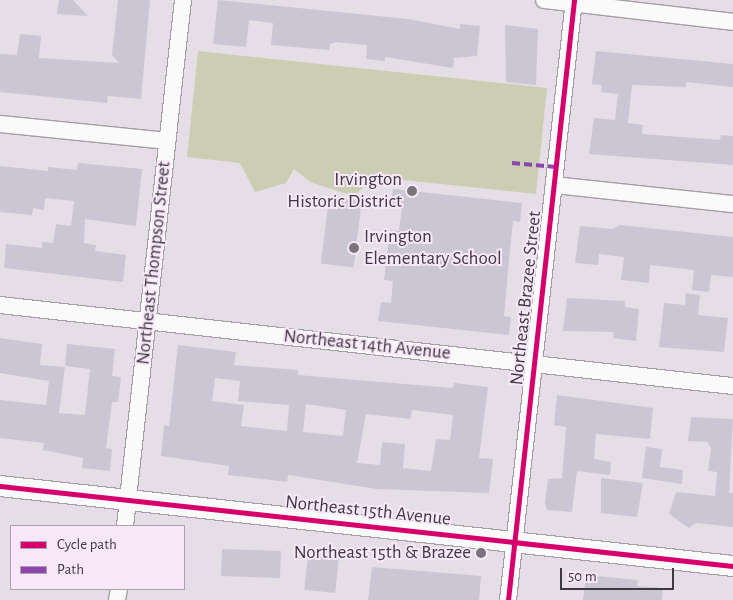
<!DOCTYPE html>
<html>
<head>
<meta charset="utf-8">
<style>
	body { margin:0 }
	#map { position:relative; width:733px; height:600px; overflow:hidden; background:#e6dee7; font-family:"Alegreya Sans",sans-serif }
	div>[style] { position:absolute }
	.green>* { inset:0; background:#ccceb4 }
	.building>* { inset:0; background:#cac6d4; transform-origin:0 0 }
	.roads { filter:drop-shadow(1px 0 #a49ea4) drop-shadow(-1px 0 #a49ea4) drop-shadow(0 1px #a49ea4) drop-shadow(0 -1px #a49ea4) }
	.minor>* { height:16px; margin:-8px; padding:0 8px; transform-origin:8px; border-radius:8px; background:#fbfafb }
	.tertiary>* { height:20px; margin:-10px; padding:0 10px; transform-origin:10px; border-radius:10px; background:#fbfafb }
	.quiet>* { height:4px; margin-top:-2px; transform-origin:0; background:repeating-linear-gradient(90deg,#8e44ad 0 8px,transparent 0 12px) }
	.cycleway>* { height:5px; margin:-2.5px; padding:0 2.5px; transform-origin:2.5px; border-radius:2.5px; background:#d6006c }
	.dots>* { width:14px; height:14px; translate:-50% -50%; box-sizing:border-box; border:2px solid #f7e7f8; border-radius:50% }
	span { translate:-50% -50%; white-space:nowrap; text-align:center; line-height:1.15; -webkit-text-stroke:4px #f7e7f8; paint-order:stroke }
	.poi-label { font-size:19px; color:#3f3940 }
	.right { translate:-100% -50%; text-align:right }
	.left { translate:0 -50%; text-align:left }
	.street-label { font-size:19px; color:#3f3940 }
	.legend { position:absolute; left:10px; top:525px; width:175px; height:65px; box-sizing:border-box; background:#f7e7f8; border:1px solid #ada1ae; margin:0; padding:6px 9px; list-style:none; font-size:15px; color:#3f3940 }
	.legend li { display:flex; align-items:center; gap:10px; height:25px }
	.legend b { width:25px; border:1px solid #ada1ae }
	.scale { position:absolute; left:560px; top:568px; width:114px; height:22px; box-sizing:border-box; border:2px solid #3f3940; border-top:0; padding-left:6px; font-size:15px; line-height:18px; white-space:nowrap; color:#3f3940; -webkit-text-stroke:4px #f7e7f8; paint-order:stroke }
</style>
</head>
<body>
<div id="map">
	<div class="green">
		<div style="clip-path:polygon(198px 51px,547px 88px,536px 194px,365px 176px,363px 188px,353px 196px,310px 182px,294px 169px,286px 183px,255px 192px,240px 163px,187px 157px)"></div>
	</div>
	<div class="building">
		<div style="clip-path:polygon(59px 0,73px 0,88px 16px,57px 14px)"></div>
		<div style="clip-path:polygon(118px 0,150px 0,141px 99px,108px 96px,107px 103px,0 92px,0 54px,17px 55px,20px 34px,41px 36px,39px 58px,119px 63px,112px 55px)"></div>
		<div style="clip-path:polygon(218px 0,408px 19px,460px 29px,460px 24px,480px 26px,477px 56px,454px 58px,453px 68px,385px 57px,385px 61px,366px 59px,367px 45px,336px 42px,330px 44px,329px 50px,271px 45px,273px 23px,249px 20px,246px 47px,213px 44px)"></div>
		<div style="clip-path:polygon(505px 25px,538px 29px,536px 85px,506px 82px)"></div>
		<div style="clip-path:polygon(596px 51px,733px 64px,733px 87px,686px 82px,686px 87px,632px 85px,628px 123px,643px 125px,642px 134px,720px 140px,721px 135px,733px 136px,733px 165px,589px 154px,594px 118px,615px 120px,618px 94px,601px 92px,602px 85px,592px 84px)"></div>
		<div style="clip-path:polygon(78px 163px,142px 169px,136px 226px,85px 219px,84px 243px,96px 245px,95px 251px,126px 255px,123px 282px,4px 268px,6px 244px,42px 248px,42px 242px,53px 243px,56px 224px,71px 226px,74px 201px,45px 198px,44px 210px,33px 208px,32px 215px,0 212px,0 166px,48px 171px,48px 167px,77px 170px)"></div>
		<div style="clip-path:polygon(393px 189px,522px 203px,520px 222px,513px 221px,509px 260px,504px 316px,511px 317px,509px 335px,378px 321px,381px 302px,391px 303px,393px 281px,384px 280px,390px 230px,399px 231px,402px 207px,391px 206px)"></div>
		<div style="left:329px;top:197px;width:33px;height:67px;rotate:7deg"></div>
		<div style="clip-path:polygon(620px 225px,733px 237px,733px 277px,711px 275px,709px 292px,692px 290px,694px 270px,650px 265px,649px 283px,621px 280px,624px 257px,599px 254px,598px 265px,575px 263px,580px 226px,612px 229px)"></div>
		<div style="clip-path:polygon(686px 293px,700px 295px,698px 315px,728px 318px,724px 352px,659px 347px,664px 303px,685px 305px)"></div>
		<div style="clip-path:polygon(567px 298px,625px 301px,625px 307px,639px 309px,636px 341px,613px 338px,614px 332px,563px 331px)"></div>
		<div style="clip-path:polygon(0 338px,42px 344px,40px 365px,65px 367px,59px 413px,85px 415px,90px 369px,65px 366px,67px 344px,115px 349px,112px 376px,121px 377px,118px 402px,112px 402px,106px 448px,112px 449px,110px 471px,82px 468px,83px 458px,43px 450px,44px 443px,0 438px,0 400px,46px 405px,49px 381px,0 373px)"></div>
		<div style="clip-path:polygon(evenodd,178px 345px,236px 352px,234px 365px,298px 370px,298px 375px,453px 388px,454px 383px,488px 387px,479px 458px,493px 459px,489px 493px,377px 489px,288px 475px,287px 482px,228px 475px,229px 466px,161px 456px,164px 425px,169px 426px,178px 345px,215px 378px,240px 381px,238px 401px,289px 405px,287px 431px,241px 426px,244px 405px,212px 401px,215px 378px,178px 345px,306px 404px,346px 410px,343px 436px,303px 432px,306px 404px,178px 345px,412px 410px,453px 415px,450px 440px,436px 439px,431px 471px,403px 468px,405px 444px,382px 442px,380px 465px,357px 463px,366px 414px,411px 419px,412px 410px)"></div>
		<div style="clip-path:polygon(557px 395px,653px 408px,650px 439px,596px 434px,594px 459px,611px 462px,610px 475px,577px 471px,572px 512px,547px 510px,545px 503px,548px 479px,562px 478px,566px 427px,554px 425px)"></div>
		<div style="clip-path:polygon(691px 417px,733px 419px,729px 493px,733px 493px,733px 527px,696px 523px,689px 528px,669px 514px,676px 492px,715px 496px,717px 472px,708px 471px,711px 448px,707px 442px,688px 441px)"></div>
		<div style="clip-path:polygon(646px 447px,662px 449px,660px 467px,683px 470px,682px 484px,642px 478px)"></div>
		<div style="clip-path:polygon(601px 478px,643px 483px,637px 517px,601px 513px)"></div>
		<div style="left:222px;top:549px;width:59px;height:27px;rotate:2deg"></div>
		<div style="left:308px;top:555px;width:31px;height:35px;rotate:6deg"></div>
		<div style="clip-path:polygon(372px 567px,481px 576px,479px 600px,368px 600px)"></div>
		<div style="clip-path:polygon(586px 575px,638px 580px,637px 586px,663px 588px,662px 600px,583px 600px)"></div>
	</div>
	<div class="roads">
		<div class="minor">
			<div style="left:544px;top:0;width:190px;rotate:6.6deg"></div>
			<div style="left:0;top:124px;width:168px;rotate:5.8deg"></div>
			<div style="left:554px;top:185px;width:180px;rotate:6.1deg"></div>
			<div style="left:0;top:305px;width:737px;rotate:6.31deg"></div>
			<div style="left:125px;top:526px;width:529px;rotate:-83.71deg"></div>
			<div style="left:117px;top:600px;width:11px;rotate:-80deg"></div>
			<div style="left:508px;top:600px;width:604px;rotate:-83.72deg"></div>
		</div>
		<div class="tertiary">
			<div style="left:0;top:486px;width:737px;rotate:6.23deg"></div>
		</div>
	</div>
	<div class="quiet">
		<div style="left:512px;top:163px;width:44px;rotate:5.2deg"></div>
	</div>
	<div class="cycleway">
		<div style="left:0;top:486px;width:737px;rotate:6.23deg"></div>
		<div style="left:508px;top:600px;width:604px;rotate:-83.72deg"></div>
	</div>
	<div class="dots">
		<div style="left:412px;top:191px;background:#79737a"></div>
		<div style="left:354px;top:248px;background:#79737a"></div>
		<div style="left:481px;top:553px;background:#79737a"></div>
	</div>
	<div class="poi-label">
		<span class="right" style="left:402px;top:191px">Irvington<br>Historic District</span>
		<span class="left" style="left:364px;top:248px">Irvington<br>Elementary School</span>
		<span class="right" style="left:471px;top:553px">Northeast 15th &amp; Brazee</span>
	</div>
	<div class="street-label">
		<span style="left:154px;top:263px;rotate:-84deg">Northeast Thompson Street</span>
		<span style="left:526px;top:298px;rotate:-84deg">Northeast Brazee Street</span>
		<span style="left:367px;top:345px;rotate:6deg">Northeast 14th Avenue</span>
		<span style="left:368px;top:511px;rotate:6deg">Northeast 15th Avenue</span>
	</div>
	<ul class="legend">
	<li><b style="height:6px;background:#d6006c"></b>Cycle path</li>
	<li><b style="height:6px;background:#8e44ad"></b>Path</li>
	</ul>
	<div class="scale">50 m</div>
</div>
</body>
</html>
